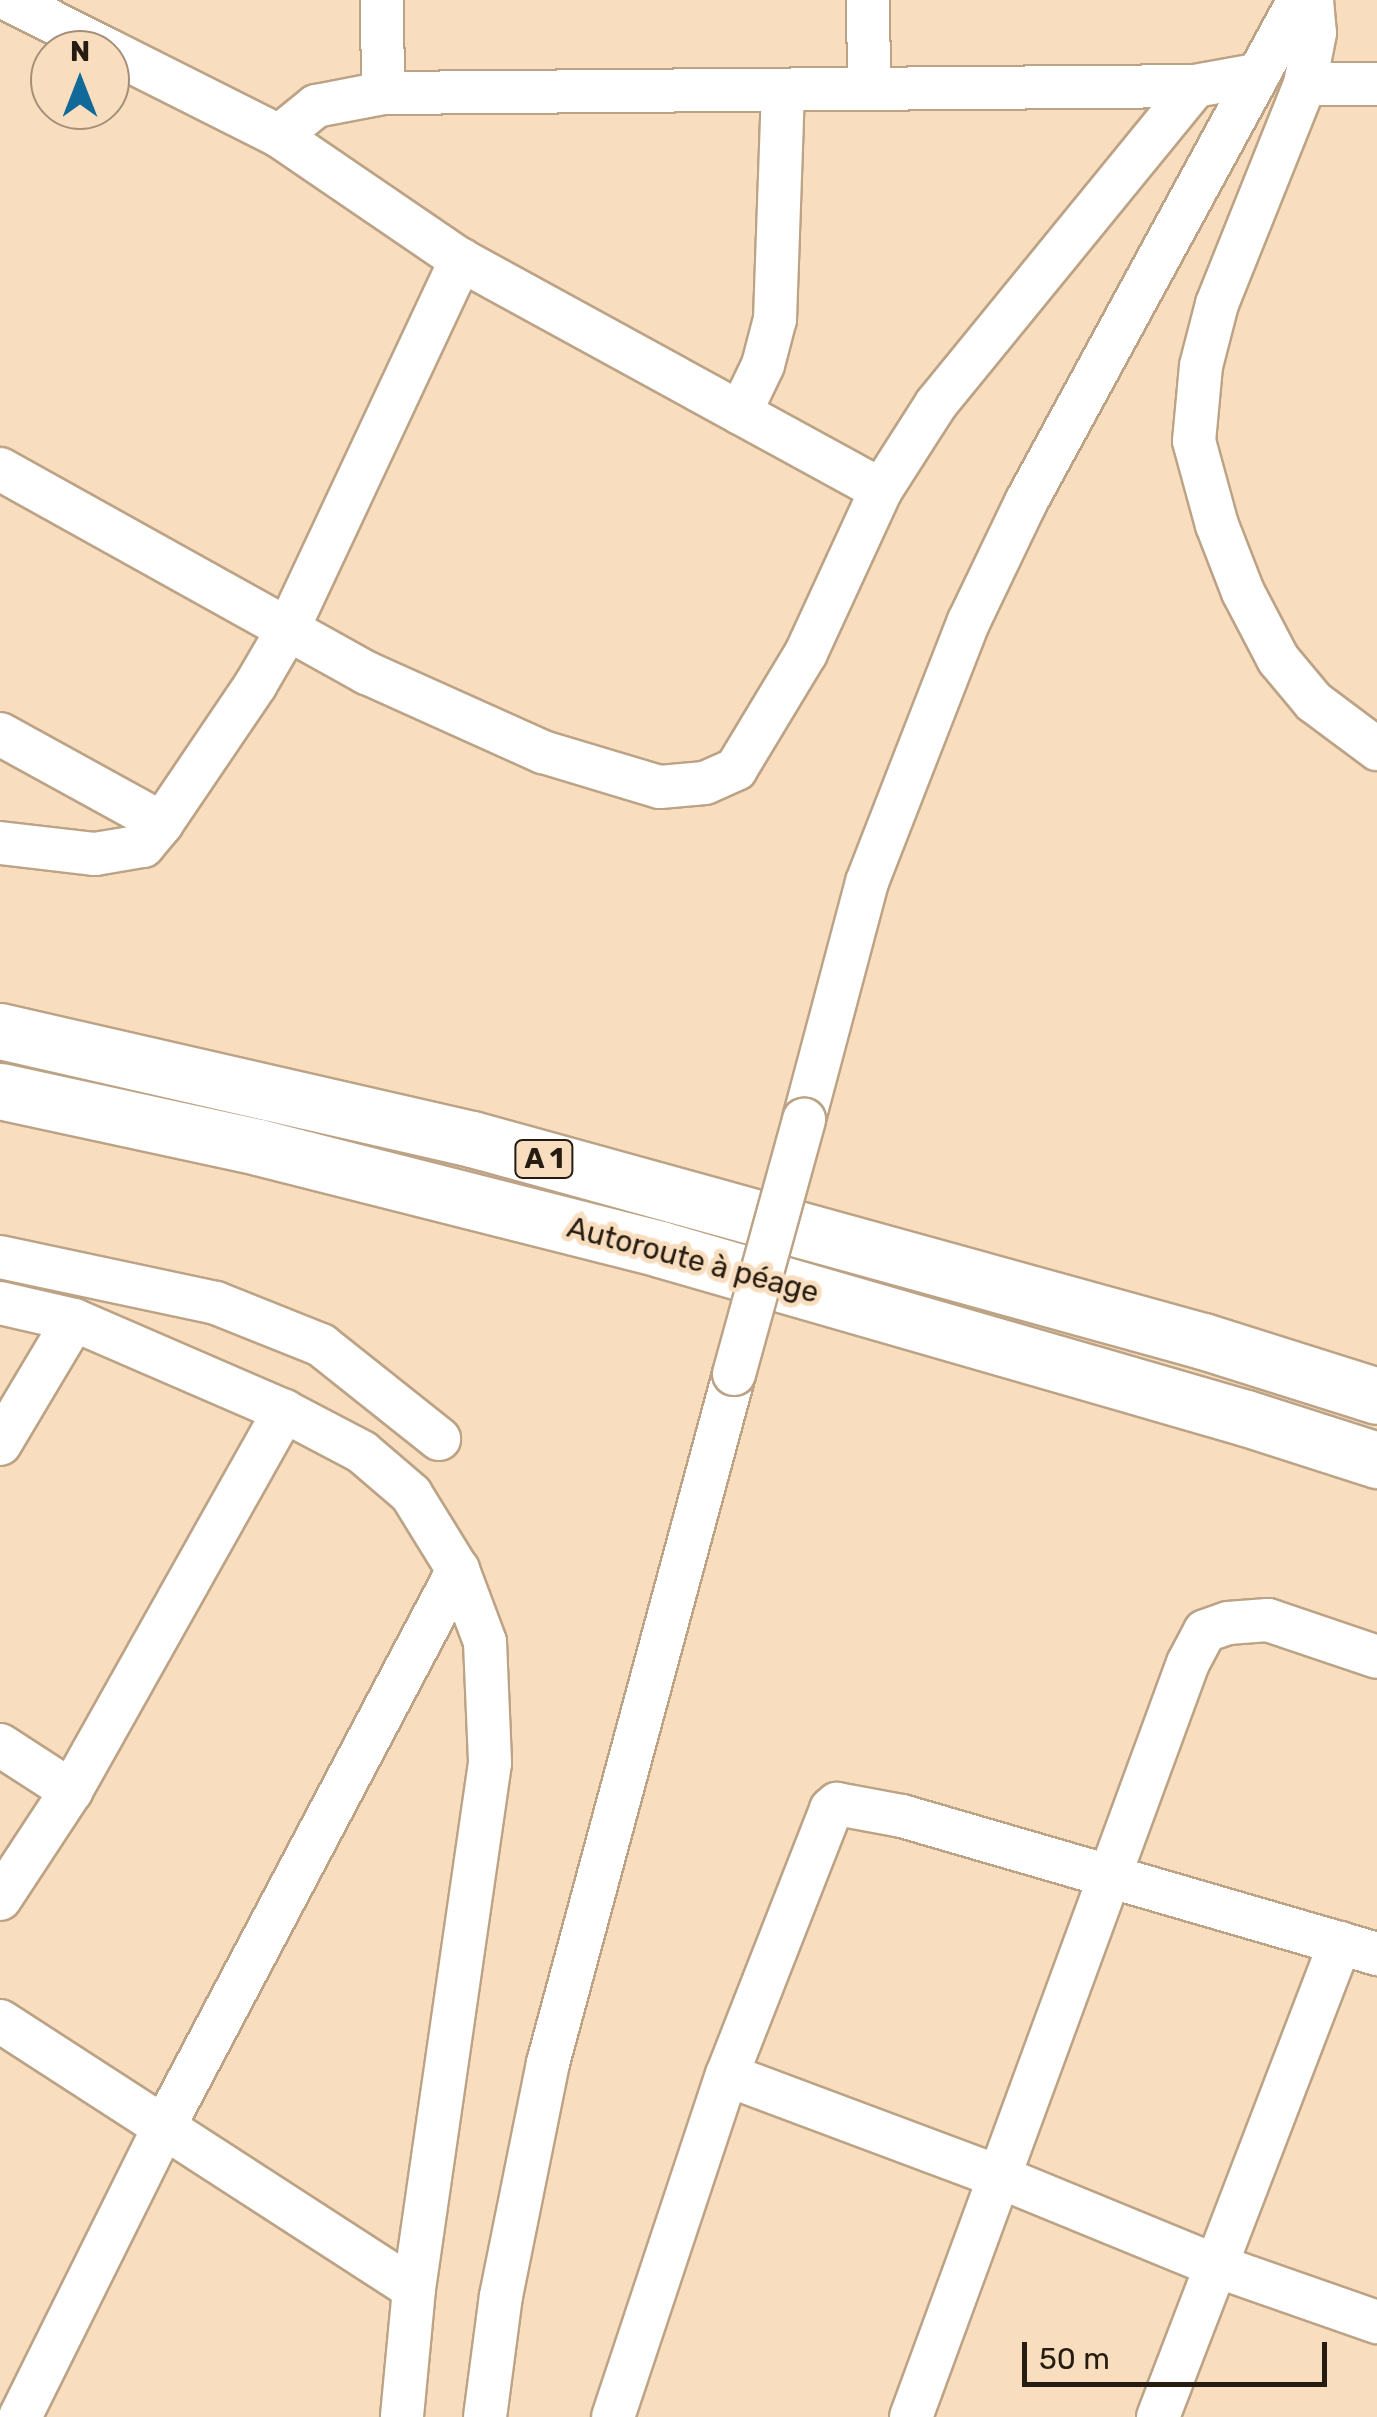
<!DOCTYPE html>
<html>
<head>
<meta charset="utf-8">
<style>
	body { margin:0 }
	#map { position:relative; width:1377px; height:2417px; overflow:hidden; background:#f8debf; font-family:Rubik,sans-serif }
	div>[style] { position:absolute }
	.roads { filter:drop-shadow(2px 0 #bca386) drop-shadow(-2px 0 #bca386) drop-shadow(0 2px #bca386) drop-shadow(0 -2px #bca386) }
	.minor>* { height:42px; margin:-21px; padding:0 21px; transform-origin:21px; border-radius:21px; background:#fff }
	.highway>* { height:55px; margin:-27.5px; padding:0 27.5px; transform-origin:27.5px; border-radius:27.5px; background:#fff }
	.bridges { filter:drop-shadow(2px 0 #bca386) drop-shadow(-2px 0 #bca386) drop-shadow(0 2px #bca386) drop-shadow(0 -2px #bca386) }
	.minor-bridge>* { height:42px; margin:-21px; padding:0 21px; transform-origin:21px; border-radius:21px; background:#fff }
	span { translate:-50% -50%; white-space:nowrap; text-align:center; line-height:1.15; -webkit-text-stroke:10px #f8debf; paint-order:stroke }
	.shield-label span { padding:2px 8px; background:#f8debf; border:2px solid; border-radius:8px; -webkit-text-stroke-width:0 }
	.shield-label { font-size:28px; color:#261c11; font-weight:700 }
	.street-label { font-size:30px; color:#261c11 }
	.north { position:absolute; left:30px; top:30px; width:100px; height:100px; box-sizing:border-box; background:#f8debf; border:2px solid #a49079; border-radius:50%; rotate:0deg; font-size:28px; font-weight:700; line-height:40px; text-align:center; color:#261c11 }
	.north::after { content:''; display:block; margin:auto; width:35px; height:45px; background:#116999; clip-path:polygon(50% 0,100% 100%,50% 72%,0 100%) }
	.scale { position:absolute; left:1022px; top:2342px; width:305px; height:45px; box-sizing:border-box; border:5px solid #261c11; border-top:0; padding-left:12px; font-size:30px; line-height:35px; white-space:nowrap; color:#261c11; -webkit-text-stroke:8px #f8debf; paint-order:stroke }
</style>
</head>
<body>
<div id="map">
	<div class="roads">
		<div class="minor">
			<div style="left:9px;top:0;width:111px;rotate:26.8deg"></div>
			<div style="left:382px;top:0;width:93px;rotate:89.4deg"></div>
			<div style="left:868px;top:0;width:87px;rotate:89.3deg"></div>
			<div style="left:1312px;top:0;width:33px;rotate:85deg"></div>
			<div style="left:1315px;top:33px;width:52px;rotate:101.1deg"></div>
			<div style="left:1305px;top:84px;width:237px;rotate:111.8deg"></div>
			<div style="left:1217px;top:304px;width:64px;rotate:104.5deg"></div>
			<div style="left:1201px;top:366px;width:75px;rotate:95.3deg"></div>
			<div style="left:1194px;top:441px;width:87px;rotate:74.7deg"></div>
			<div style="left:1217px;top:525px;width:72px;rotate:68.8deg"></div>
			<div style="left:1243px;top:592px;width:76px;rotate:62.4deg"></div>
			<div style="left:1278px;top:659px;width:56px;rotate:50.1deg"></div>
			<div style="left:1314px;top:702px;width:79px;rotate:36.7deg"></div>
			<div style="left:110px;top:51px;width:189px;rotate:26.7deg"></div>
			<div style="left:279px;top:136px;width:220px;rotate:34.3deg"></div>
			<div style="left:461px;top:260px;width:479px;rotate:28.7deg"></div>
			<div style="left:881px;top:490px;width:102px;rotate:-57.4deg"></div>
			<div style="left:936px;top:404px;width:410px;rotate:-50.8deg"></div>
			<div style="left:1195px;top:86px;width:62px;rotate:-10.2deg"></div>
			<div style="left:1305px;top:84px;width:72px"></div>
			<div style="left:279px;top:136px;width:48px;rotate:-39deg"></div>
			<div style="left:316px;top:106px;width:68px;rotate:-11deg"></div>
			<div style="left:383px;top:93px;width:812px;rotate:-0.49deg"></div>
			<div style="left:740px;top:413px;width:53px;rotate:-64.4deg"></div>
			<div style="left:763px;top:365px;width:48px;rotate:-75.4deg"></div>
			<div style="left:775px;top:319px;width:228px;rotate:-88deg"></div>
			<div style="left:0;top:469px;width:420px;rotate:29.1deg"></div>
			<div style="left:367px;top:673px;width:193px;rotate:24.2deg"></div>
			<div style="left:543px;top:752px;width:122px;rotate:16.7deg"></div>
			<div style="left:660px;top:787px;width:45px;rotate:-5.1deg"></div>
			<div style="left:705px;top:783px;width:34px;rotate:-24deg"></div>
			<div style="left:736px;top:769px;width:135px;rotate:-58.9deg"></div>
			<div style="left:806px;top:653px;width:179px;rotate:-65.3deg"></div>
			<div style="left:0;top:734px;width:185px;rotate:28.8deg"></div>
			<div style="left:0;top:843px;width:96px;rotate:6.6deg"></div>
			<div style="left:95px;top:854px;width:49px;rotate:-9.5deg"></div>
			<div style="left:143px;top:846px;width:30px;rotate:-50deg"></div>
			<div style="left:162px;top:823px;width:168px;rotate:-55.9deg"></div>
			<div style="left:256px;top:684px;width:64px;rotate:-59.8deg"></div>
			<div style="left:288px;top:629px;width:408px;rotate:-64.9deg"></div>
			<div style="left:804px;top:1119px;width:245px;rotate:-75.1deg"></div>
			<div style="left:867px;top:882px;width:280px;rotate:-68.7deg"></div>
			<div style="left:969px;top:621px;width:132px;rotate:-64.4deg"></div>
			<div style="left:1026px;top:502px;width:571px;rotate:-61.46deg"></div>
			<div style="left:0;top:1257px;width:221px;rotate:12deg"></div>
			<div style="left:216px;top:1303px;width:113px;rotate:21.8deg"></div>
			<div style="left:321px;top:1345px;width:151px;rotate:38.5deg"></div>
			<div style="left:0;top:1303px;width:76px;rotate:12.9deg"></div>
			<div style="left:74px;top:1320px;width:229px;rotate:23.4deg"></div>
			<div style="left:284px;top:1411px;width:88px;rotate:27.7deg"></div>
			<div style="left:362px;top:1452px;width:65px;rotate:40.6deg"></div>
			<div style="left:411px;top:1494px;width:89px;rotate:58.3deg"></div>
			<div style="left:458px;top:1570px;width:77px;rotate:69.4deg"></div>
			<div style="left:485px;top:1642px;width:121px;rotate:87.6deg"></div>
			<div style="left:490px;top:1763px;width:531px;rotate:98.22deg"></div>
			<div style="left:414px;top:2289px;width:129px;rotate:95.4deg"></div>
			<div style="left:0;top:1444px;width:144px;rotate:-59.2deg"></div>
			<div style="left:0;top:1745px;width:85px;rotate:32.9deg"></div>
			<div style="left:0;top:1899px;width:129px;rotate:-56.7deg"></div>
			<div style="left:71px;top:1791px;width:436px;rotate:-60.7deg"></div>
			<div style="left:0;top:2021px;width:493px;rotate:32.9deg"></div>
			<div style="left:727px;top:2075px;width:294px;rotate:20.5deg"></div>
			<div style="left:1002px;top:2178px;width:229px;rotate:22.3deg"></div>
			<div style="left:1214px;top:2265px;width:173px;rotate:19.3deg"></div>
			<div style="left:20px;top:2417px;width:326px;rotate:-63.6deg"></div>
			<div style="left:165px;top:2125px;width:628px;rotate:-62.17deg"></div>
			<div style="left:485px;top:2417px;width:122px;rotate:-82.5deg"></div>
			<div style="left:501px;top:2296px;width:238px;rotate:-78.6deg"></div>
			<div style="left:548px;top:2063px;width:714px;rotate:-74.89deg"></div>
			<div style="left:613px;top:2417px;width:360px;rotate:-71.6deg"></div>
			<div style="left:727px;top:2075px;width:286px;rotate:-68.6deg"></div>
			<div style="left:831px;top:1809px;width:8px;rotate:-40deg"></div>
			<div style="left:837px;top:1804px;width:66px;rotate:10.5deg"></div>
			<div style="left:902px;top:1816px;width:495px;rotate:16.2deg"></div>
			<div style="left:911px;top:2417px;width:803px;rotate:-69.83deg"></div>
			<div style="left:1188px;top:1663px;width:36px;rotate:-62deg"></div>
			<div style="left:1205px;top:1631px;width:24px;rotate:-19deg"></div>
			<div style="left:1228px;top:1623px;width:40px;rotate:-4.3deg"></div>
			<div style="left:1268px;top:1620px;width:115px;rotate:18.7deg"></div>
			<div style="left:1158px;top:2417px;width:508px;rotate:-68.99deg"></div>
		</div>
		<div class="highway">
			<div style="left:0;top:1031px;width:484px;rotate:12.9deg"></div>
			<div style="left:472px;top:1139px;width:758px;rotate:15.45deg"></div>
			<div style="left:1203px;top:1341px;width:182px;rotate:17.5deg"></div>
			<div style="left:0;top:1091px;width:264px;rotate:12.2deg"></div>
			<div style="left:258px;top:1147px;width:415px;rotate:14.2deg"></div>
			<div style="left:660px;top:1249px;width:610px;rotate:16.09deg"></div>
			<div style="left:1246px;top:1418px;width:138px;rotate:17.8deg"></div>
		</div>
	</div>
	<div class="bridges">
		<div class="minor-bridge">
			<div style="left:734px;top:1374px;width:264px;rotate:-74.6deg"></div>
		</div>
	</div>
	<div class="shield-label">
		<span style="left:544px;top:1159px">A 1</span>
	</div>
	<div class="street-label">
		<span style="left:693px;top:1260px;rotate:15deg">Autoroute à péage</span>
	</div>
	<div class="north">N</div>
	<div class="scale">50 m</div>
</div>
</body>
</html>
